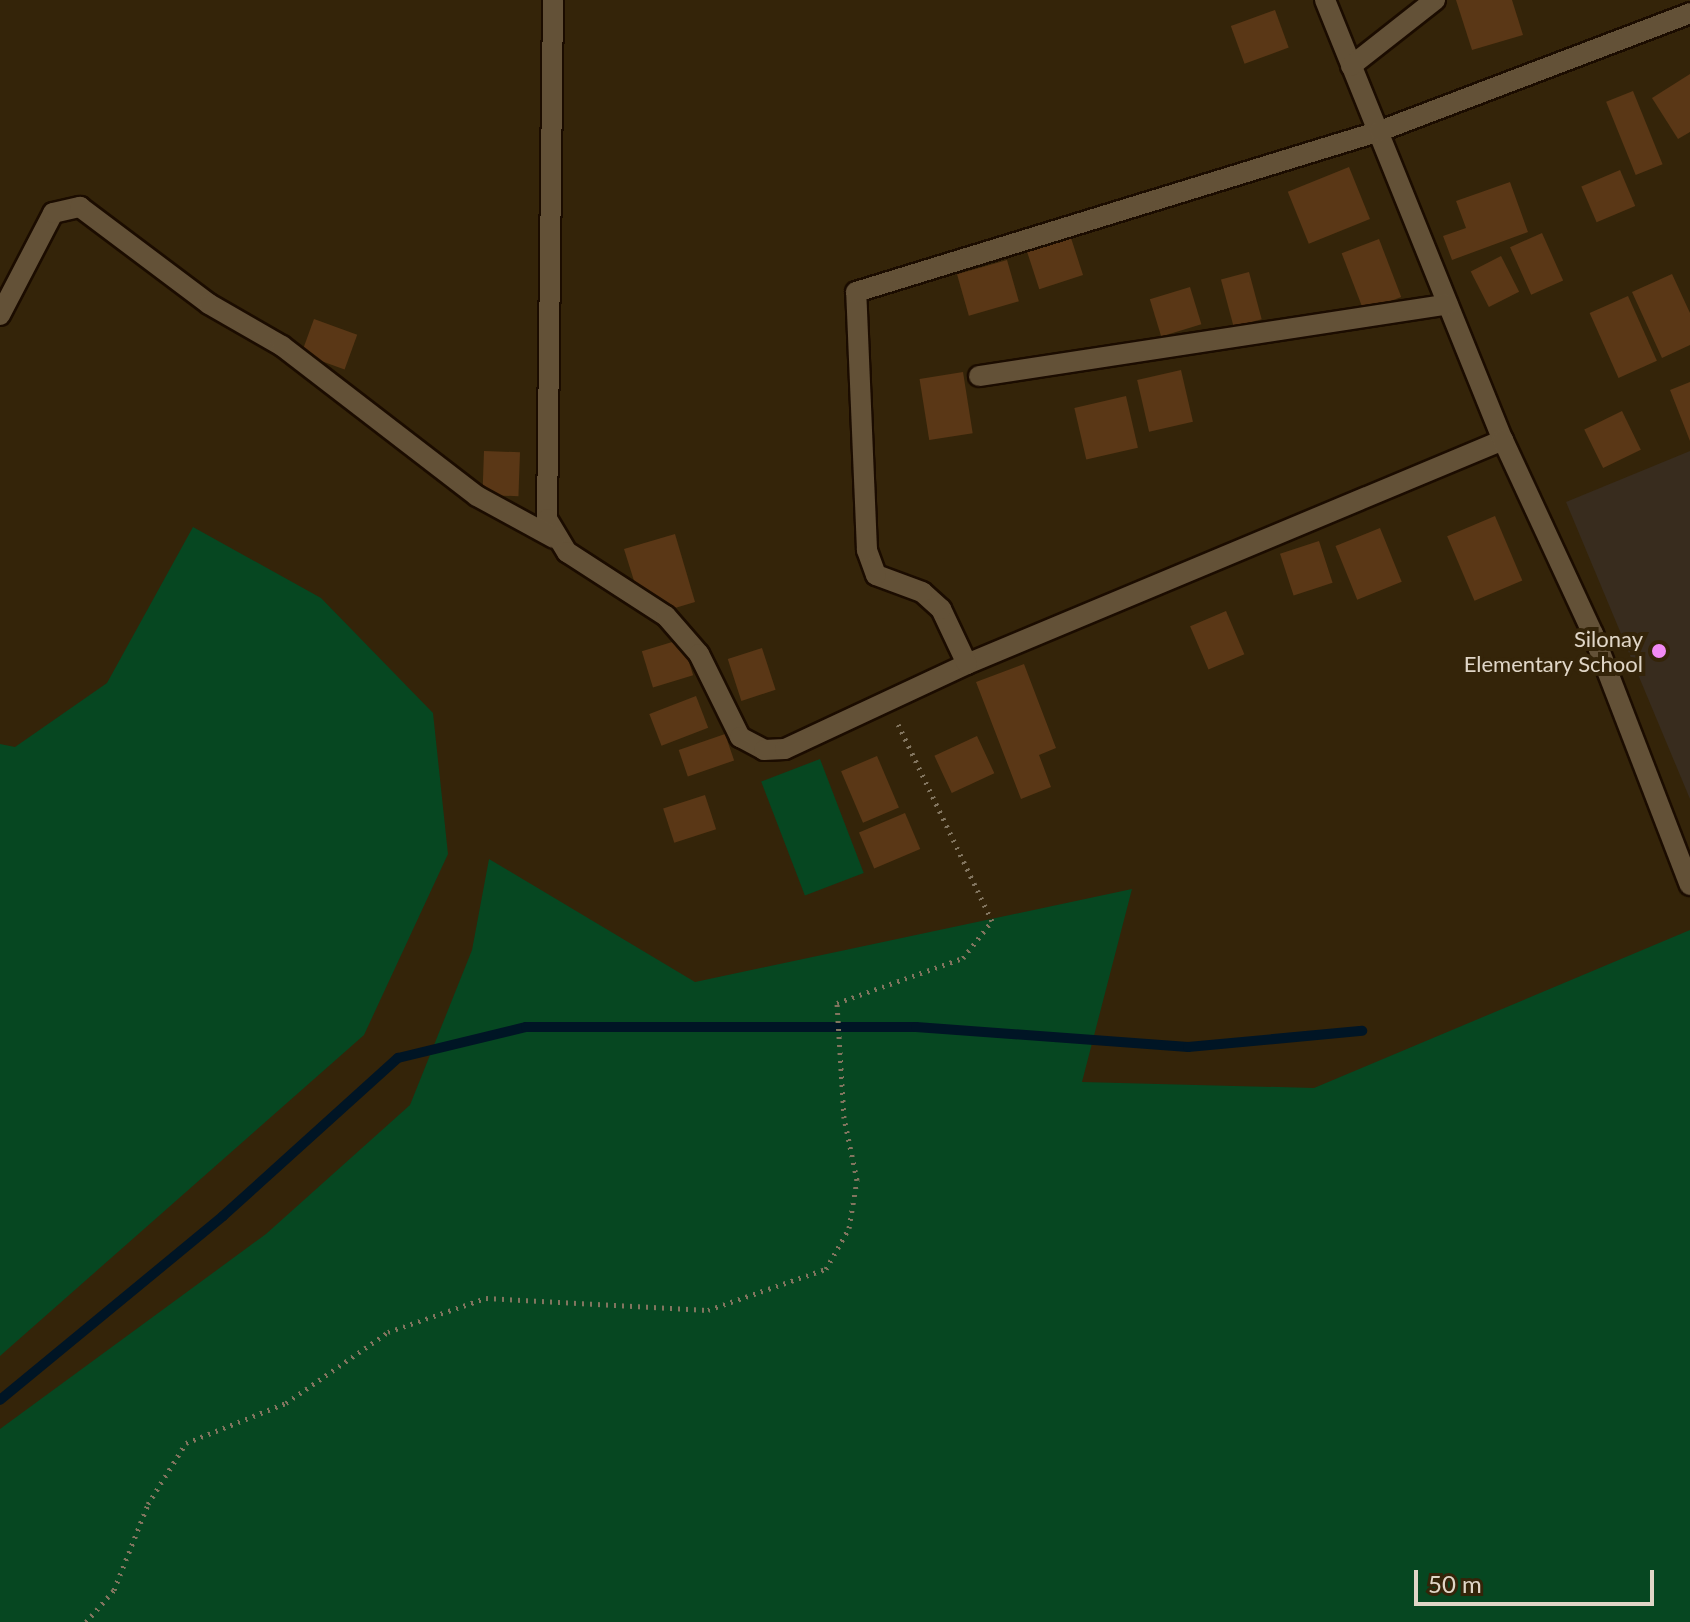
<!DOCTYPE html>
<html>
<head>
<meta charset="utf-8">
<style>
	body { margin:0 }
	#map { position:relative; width:1690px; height:1622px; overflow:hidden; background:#342409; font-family:Lato,sans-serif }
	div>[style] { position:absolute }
	.education>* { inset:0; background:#382c1e }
	.green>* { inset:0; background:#064721; transform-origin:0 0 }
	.stream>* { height:10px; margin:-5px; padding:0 5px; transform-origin:5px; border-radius:5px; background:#001525 }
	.building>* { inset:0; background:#5a3716; transform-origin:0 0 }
	.path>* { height:5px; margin-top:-2.5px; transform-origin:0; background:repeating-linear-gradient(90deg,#82755f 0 2px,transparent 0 8px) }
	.roads { filter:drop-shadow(2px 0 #1b0c00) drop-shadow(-2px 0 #1b0c00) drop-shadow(0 2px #1b0c00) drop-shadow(0 -2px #1b0c00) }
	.street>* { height:20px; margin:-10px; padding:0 10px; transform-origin:10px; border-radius:10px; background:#635137 }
	.dots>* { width:22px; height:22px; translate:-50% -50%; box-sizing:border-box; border:4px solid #342409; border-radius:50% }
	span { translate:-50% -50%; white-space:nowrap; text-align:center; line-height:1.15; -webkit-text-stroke:8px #342409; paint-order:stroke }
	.poi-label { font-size:22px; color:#e0d6c7 }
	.right { translate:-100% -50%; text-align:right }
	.scale { position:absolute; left:1414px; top:1570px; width:240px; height:36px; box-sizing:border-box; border:4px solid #e0d6c7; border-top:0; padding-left:10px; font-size:24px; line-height:28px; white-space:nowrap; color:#e0d6c7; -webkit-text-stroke:6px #342409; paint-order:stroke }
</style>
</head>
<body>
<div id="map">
	<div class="education">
		<div style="clip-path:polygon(1690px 451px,1690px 799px,1566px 502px)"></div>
	</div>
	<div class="green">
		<div style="clip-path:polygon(193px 527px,321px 598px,433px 713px,448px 854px,364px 1035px,0 1356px,0 744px,15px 747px,107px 683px)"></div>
		<div style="left:820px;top:759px;width:122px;height:63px;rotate:69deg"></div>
		<div style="clip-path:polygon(489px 859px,695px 982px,1132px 889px,1082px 1082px,1314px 1088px,1690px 930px,1690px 1622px,0 1622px,0 1429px,266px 1234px,410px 1105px,472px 950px)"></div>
	</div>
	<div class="stream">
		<div style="left:0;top:1400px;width:289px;rotate:-39.5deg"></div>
		<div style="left:223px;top:1216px;width:236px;rotate:-42.1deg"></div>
		<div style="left:398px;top:1058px;width:132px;rotate:-13.6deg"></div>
		<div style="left:526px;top:1027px;width:390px"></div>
		<div style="left:916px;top:1027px;width:273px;rotate:4.2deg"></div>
		<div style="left:1188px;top:1047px;width:175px;rotate:-5.3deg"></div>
	</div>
	<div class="building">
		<div style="clip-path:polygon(1456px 0,1512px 0,1523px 35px,1472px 50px)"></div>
		<div style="left:1275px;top:10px;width:40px;height:47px;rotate:70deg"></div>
		<div style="clip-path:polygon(1690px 74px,1690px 132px,1678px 139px,1652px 98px)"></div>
		<div style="left:1633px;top:91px;width:79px;height:29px;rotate:68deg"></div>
		<div style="left:1349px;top:167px;width:56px;height:66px;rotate:68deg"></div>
		<div style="left:1620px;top:170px;width:39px;height:42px;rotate:67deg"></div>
		<div style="clip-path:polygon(1510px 182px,1528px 232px,1452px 260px,1443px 236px,1466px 228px,1456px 201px)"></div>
		<div style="left:1542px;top:233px;width:52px;height:35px;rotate:66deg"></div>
		<div style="left:1071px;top:238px;width:39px;height:46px;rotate:72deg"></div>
		<div style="left:1379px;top:239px;width:62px;height:40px;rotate:69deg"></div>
		<div style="left:1501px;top:256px;width:40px;height:34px;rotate:63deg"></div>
		<div style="left:1007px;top:260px;width:43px;height:52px;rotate:74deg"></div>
		<div style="left:1249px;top:272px;width:49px;height:29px;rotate:75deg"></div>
		<div style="clip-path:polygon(1672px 274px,1690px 313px,1690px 345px,1662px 358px,1632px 292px)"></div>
		<div style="left:1190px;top:287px;width:39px;height:42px;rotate:73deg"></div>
		<div style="left:1628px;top:296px;width:71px;height:42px;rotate:66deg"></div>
		<div style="left:314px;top:319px;width:46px;height:37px;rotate:20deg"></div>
		<div style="left:1181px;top:370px;width:53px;height:45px;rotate:77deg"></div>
		<div style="left:963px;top:372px;width:62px;height:44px;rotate:81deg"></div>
		<div style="clip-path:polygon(1690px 382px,1690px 441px,1670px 390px)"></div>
		<div style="left:1126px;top:396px;width:53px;height:53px;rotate:77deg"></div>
		<div style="left:1622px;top:411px;width:43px;height:42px;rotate:64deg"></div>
		<div style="left:484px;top:451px;width:36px;height:44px;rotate:2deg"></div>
		<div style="left:1495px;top:516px;width:70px;height:52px;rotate:67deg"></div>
		<div style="left:1380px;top:528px;width:58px;height:48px;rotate:68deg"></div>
		<div style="clip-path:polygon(675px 534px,695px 602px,675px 608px,635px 584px,624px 549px)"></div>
		<div style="left:1319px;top:541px;width:44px;height:41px;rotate:72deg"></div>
		<div style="left:1226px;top:611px;width:47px;height:39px;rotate:67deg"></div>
		<div style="left:682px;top:639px;width:38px;height:42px;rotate:73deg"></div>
		<div style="left:762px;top:648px;width:44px;height:36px;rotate:72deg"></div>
		<div style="clip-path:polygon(1024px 664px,1056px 748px,1039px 755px,1051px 787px,1021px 799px,976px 682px)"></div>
		<div style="left:696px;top:696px;width:34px;height:50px;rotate:69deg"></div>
		<div style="left:725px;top:734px;width:28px;height:49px;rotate:71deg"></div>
		<div style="left:977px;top:736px;width:41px;height:47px;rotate:65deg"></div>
		<div style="left:877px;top:756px;width:56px;height:39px;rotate:67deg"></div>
		<div style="left:705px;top:795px;width:36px;height:44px;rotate:72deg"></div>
		<div style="left:905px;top:813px;width:39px;height:50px;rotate:67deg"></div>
	</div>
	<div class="path">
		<div style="left:86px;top:1622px;width:43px;rotate:-48.8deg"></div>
		<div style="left:114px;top:1590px;width:92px;rotate:-68.4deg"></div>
		<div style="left:148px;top:1504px;width:72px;rotate:-58.1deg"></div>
		<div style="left:186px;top:1443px;width:108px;rotate:-21.8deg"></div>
		<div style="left:286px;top:1403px;width:124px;rotate:-34.8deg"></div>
		<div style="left:388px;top:1332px;width:104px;rotate:-19.1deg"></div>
		<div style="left:486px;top:1298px;width:222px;rotate:3.1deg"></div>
		<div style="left:708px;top:1310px;width:125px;rotate:-19.2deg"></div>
		<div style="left:826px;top:1269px;width:47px;rotate:-60.7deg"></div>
		<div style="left:849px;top:1228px;width:49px;rotate:-80.5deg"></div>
		<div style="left:857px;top:1180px;width:63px;rotate:-101.8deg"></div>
		<div style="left:844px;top:1118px;width:115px;rotate:-93.5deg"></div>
		<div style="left:837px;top:1003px;width:134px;rotate:-19.7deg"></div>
		<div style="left:963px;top:958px;width:47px;rotate:-51.9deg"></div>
		<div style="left:992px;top:921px;width:218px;rotate:-115.5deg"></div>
	</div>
	<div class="roads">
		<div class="street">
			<div style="left:553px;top:0;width:519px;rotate:90.66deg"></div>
			<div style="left:547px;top:519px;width:39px;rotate:59deg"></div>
			<div style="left:567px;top:552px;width:118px;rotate:32.9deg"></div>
			<div style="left:666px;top:616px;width:50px;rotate:49deg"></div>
			<div style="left:699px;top:654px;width:93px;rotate:63.7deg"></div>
			<div style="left:740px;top:737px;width:27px;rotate:28deg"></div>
			<div style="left:764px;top:750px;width:21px;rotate:-3deg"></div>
			<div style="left:785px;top:749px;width:201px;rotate:-25deg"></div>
			<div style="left:967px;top:664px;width:581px;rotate:-22.68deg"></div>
			<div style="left:1325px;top:0;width:475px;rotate:68deg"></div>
			<div style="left:1503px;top:440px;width:214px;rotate:65.1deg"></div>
			<div style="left:1593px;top:634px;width:269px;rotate:68.9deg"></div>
			<div style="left:1351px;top:66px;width:107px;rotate:-38.2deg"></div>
			<div style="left:0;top:315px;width:115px;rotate:-62.5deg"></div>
			<div style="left:53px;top:213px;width:28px;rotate:-13deg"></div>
			<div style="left:80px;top:207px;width:161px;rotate:36.9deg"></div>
			<div style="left:209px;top:304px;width:84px;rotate:29.9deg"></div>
			<div style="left:282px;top:346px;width:246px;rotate:37.6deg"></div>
			<div style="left:477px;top:496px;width:88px;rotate:28.6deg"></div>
			<div style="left:979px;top:376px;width:474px;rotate:-8.7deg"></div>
			<div style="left:967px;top:664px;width:61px;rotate:-115.3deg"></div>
			<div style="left:941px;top:609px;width:25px;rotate:-138deg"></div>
			<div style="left:922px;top:592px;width:49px;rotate:-159.7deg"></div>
			<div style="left:876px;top:575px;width:27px;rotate:-110deg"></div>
			<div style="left:867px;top:550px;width:258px;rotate:-92.4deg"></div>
			<div style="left:856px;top:292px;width:548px;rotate:-17.08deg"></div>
			<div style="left:1380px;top:131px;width:332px;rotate:-20.8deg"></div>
		</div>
	</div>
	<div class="dots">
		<div style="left:1659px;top:651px;background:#f28af3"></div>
	</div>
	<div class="poi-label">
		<span class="right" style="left:1643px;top:651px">Silonay<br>Elementary School</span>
	</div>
	<div class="scale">50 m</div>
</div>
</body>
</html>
